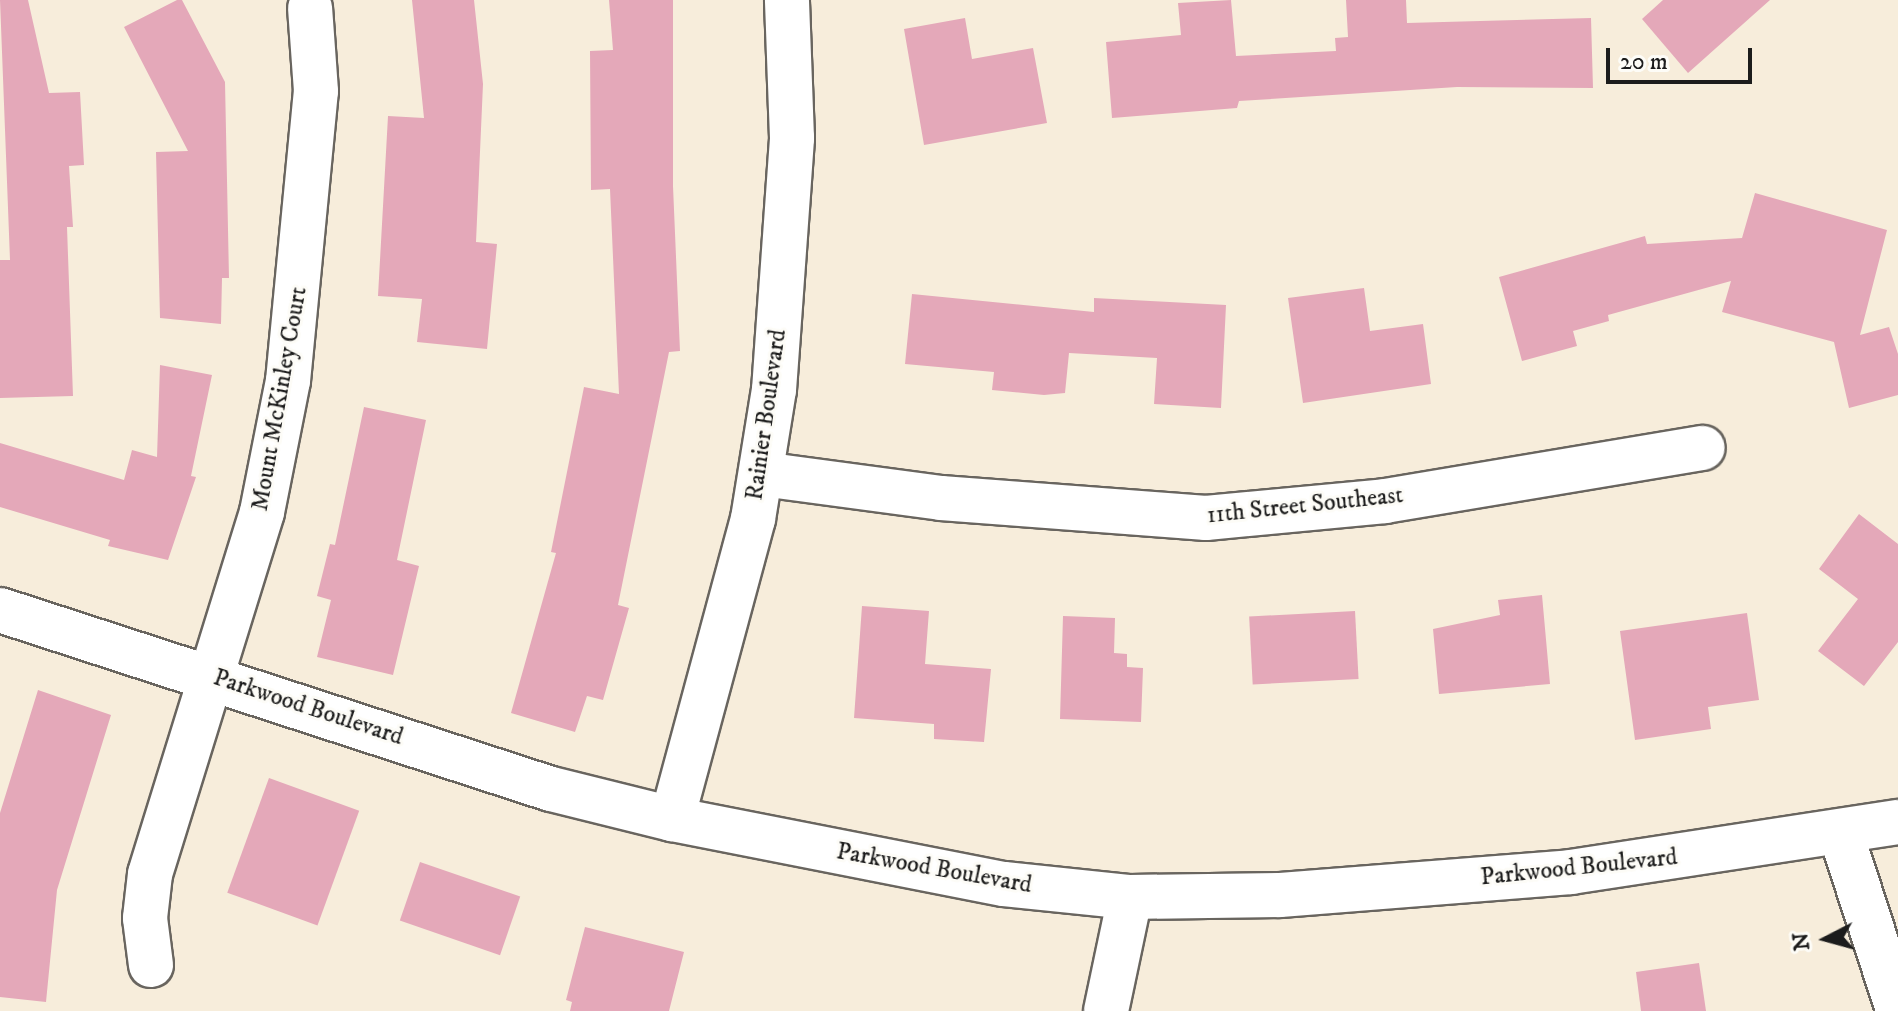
<!DOCTYPE html>
<html>
<head>
<meta charset="utf-8">
<style>
	body { margin:0 }
	#map { position:relative; width:1898px; height:1011px; overflow:hidden; background:#f7eddb; font-family:"IM FELL DW Pica",serif }
	div>[style] { position:absolute }
	.building>* { inset:0; background:#e4a8b9; transform-origin:0 0 }
	.roads { filter:drop-shadow(2px 0 #69655f) drop-shadow(-2px 0 #69655f) drop-shadow(0 2px #69655f) drop-shadow(0 -2px #69655f) }
	.minor>* { height:44px; margin:-22px; padding:0 22px; transform-origin:22px; border-radius:22px; background:#fff }
	span { translate:-50% -50%; white-space:nowrap; text-align:center; line-height:1.15; -webkit-text-stroke:6px #fdfcf7; paint-order:stroke }
	.street-label { font-size:24px; color:#1c1c1c }
	.north { position:absolute; left:1786px; top:899px; width:80px; height:80px; -webkit-text-stroke:6px #fdfcf7; paint-order:stroke; rotate:264deg; font-size:22px; font-weight:700; line-height:32px; text-align:center; color:#1c1c1c }
	.north::after { content:''; display:block; margin:auto; width:28px; height:36px; background:#1c1c1c; clip-path:polygon(50% 0,100% 100%,50% 72%,0 100%) }
	.scale { position:absolute; left:1606px; top:48px; width:146px; height:36px; box-sizing:border-box; border:4px solid #1c1c1c; border-top:0; padding-left:10px; font-size:24px; line-height:28px; white-space:nowrap; color:#1c1c1c; -webkit-text-stroke:6px #fdfcf7; paint-order:stroke }
</style>
</head>
<body>
<div id="map">
	<div class="building">
		<div style="clip-path:polygon(0 0,28px 0,49px 93px,80px 92px,84px 165px,69px 166px,73px 227px,67px 227px,73px 396px,0 398px,0 260px,10px 260px)"></div>
		<div style="clip-path:polygon(177px 0,182px 0,225px 82px,229px 278px,222px 278px,221px 324px,160px 318px,156px 152px,188px 151px,124px 27px)"></div>
		<div style="clip-path:polygon(412px 0,474px 0,483px 84px,476px 242px,497px 244px,487px 349px,417px 342px,422px 299px,378px 296px,388px 116px,424px 118px)"></div>
		<div style="clip-path:polygon(609px 0,673px 0,673px 186px,680px 351px,669px 352px,618px 605px,629px 608px,603px 700px,587px 696px,575px 732px,511px 713px,556px 553px,551px 552px,584px 387px,619px 394px,610px 189px,591px 190px,590px 51px,613px 50px)"></div>
		<div style="clip-path:polygon(1231px 0,1236px 56px,1336px 51px,1335px 38px,1348px 37px,1346px 0,1406px 0,1407px 23px,1591px 18px,1593px 88px,1457px 87px,1239px 101px,1237px 108px,1112px 118px,1106px 42px,1181px 35px,1178px 3px)"></div>
		<div style="clip-path:polygon(1663px 0,1770px 0,1688px 73px,1642px 19px)"></div>
		<div style="clip-path:polygon(965px 18px,972px 59px,1033px 48px,1047px 123px,924px 145px,904px 29px)"></div>
		<div style="clip-path:polygon(1755px 193px,1887px 230px,1860px 335px,1889px 327px,1898px 354px,1898px 395px,1849px 408px,1834px 342px,1722px 312px,1731px 281px,1608px 315px,1609px 321px,1573px 331px,1577px 346px,1522px 361px,1499px 277px,1645px 236px,1647px 244px,1742px 238px)"></div>
		<div style="clip-path:polygon(1364px 288px,1370px 331px,1423px 324px,1431px 384px,1303px 403px,1288px 298px)"></div>
		<div style="clip-path:polygon(912px 294px,1094px 312px,1094px 298px,1226px 305px,1221px 408px,1154px 404px,1157px 358px,1069px 353px,1065px 393px,1044px 395px,992px 390px,994px 372px,905px 364px)"></div>
		<div style="clip-path:polygon(160px 365px,212px 375px,191px 476px,196px 477px,168px 560px,108px 546px,110px 540px,0 507px,0 443px,124px 480px,132px 450px,157px 457px)"></div>
		<div style="clip-path:polygon(364px 407px,426px 420px,397px 560px,419px 566px,393px 675px,317px 657px,331px 600px,317px 596px,330px 544px,335px 545px)"></div>
		<div style="clip-path:polygon(1859px 514px,1898px 544px,1898px 642px,1864px 686px,1818px 651px,1858px 599px,1819px 569px)"></div>
		<div style="clip-path:polygon(1542px 595px,1550px 684px,1439px 694px,1433px 629px,1500px 615px,1498px 600px)"></div>
		<div style="clip-path:polygon(862px 606px,929px 611px,925px 664px,991px 669px,984px 742px,934px 739px,934px 724px,854px 718px)"></div>
		<div style="left:1355px;top:611px;width:68px;height:106px;rotate:87deg"></div>
		<div style="clip-path:polygon(1747px 613px,1759px 700px,1708px 707px,1711px 729px,1635px 740px,1620px 631px)"></div>
		<div style="clip-path:polygon(1063px 616px,1115px 618px,1114px 653px,1127px 654px,1127px 667px,1143px 668px,1141px 722px,1060px 719px)"></div>
		<div style="clip-path:polygon(38px 690px,111px 715px,57px 890px,46px 1002px,0 997px,0 813px)"></div>
		<div style="left:269px;top:778px;width:96px;height:122px;rotate:20deg"></div>
		<div style="left:420px;top:862px;width:106px;height:62px;rotate:19deg"></div>
		<div style="clip-path:polygon(585px 927px,684px 952px,669px 1011px,570px 1011px,572px 1002px,566px 1000px)"></div>
		<div style="clip-path:polygon(1699px 963px,1706px 1011px,1641px 1011px,1636px 972px)"></div>
	</div>
	<div class="roads">
		<div class="minor">
			<div style="left:762px;top:474px;width:181px;rotate:7.6deg"></div>
			<div style="left:941px;top:498px;width:266px;rotate:4.3deg"></div>
			<div style="left:1206px;top:518px;width:180px;rotate:-5.4deg"></div>
			<div style="left:1385px;top:501px;width:322px;rotate:-9.5deg"></div>
			<div style="left:0;top:610px;width:579px;rotate:18deg"></div>
			<div style="left:551px;top:789px;width:125px;rotate:13.9deg"></div>
			<div style="left:672px;top:819px;width:338px;rotate:11.1deg"></div>
			<div style="left:1004px;top:884px;width:127px;rotate:5.9deg"></div>
			<div style="left:1130px;top:897px;width:150px;rotate:-0.8deg"></div>
			<div style="left:1280px;top:895px;width:292px;rotate:-4.5deg"></div>
			<div style="left:1571px;top:872px;width:331px;rotate:-8.7deg"></div>
			<div style="left:672px;top:819px;width:311px;rotate:-74.9deg"></div>
			<div style="left:753px;top:519px;width:131px;rotate:-80.8deg"></div>
			<div style="left:774px;top:390px;width:253px;rotate:-85.9deg"></div>
			<div style="left:792px;top:138px;width:138px;rotate:-92.1deg"></div>
			<div style="left:1841px;top:834px;width:184px;rotate:72deg"></div>
			<div style="left:151px;top:965px;width:47px;rotate:-97.3deg"></div>
			<div style="left:145px;top:918px;width:44px;rotate:-83.5deg"></div>
			<div style="left:150px;top:874px;width:379px;rotate:-72.8deg"></div>
			<div style="left:262px;top:512px;width:134px;rotate:-78.8deg"></div>
			<div style="left:288px;top:381px;width:291px;rotate:-84.5deg"></div>
			<div style="left:316px;top:91px;width:83px;rotate:-94.1deg"></div>
			<div style="left:1106px;top:1011px;width:116px;rotate:-78.1deg"></div>
		</div>
	</div>
	<div class="street-label">
		<span style="left:280px;top:399px;rotate:-80deg">Mount McKinley Court</span>
		<span style="left:767px;top:415px;rotate:-82deg">Rainier Boulevard</span>
		<span style="left:1305px;top:506px;rotate:-6deg">11th Street Southeast</span>
		<span style="left:308px;top:708px;rotate:18deg">Parkwood Boulevard</span>
		<span style="left:1579px;top:868px;rotate:-6deg">Parkwood Boulevard</span>
		<span style="left:934px;top:869px;rotate:10deg">Parkwood Boulevard</span>
	</div>
	<div class="north">N</div>
	<div class="scale">20 m</div>
</div>
</body>
</html>
